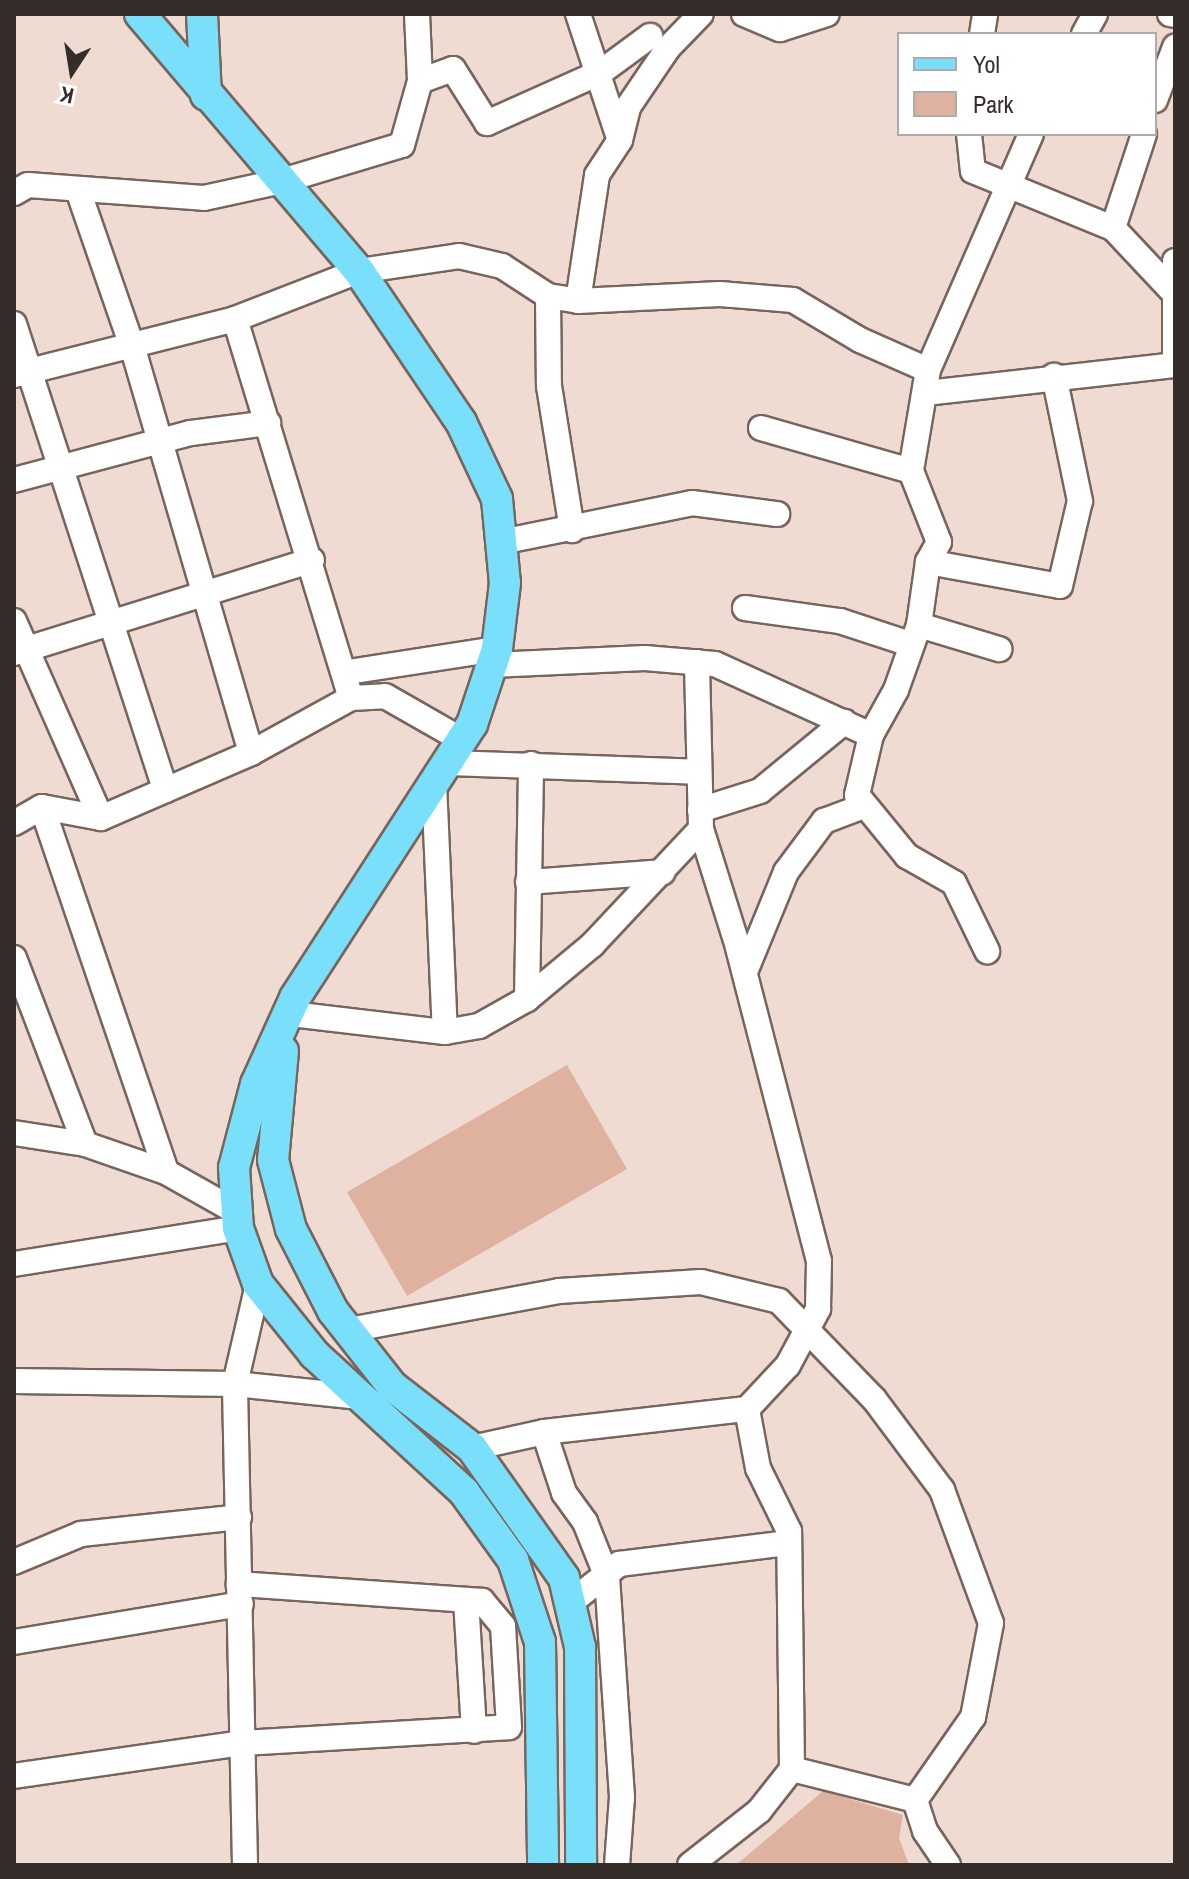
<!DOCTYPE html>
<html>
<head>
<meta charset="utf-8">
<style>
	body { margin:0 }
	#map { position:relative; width:1189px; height:1879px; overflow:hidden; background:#f0dbd2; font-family:"Archivo Narrow",sans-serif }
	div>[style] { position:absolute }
	.green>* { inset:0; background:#dfb29f; transform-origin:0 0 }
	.roads { filter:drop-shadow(2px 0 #77655d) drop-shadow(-2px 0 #77655d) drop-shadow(0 2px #77655d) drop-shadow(0 -2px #77655d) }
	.minor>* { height:24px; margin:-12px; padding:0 12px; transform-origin:12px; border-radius:12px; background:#fff }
	.major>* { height:30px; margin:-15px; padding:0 15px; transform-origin:15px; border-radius:15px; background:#79dffb }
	span { translate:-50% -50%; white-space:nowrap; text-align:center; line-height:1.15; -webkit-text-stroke:6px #fff; paint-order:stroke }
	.frame { position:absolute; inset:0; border:16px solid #352d2a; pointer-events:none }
	.legend { position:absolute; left:897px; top:32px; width:260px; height:104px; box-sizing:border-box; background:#fff; border:2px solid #aeabaa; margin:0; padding:10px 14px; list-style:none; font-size:24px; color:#352d2a }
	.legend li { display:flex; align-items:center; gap:16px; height:40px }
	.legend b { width:40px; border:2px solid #aeabaa }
	.north { position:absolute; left:32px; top:32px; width:80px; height:80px; -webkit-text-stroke:6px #fff; paint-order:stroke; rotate:192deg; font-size:22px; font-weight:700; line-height:32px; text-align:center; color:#352d2a }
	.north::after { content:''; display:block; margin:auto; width:28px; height:36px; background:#352d2a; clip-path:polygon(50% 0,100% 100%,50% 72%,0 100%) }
</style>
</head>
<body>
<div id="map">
	<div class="green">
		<div style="left:567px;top:1065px;width:120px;height:254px;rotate:60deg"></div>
		<div style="clip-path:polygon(823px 1791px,903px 1815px,899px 1838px,909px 1865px,736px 1865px)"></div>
	</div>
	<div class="roads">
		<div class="minor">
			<div style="left:417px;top:14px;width:67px;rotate:87.4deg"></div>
			<div style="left:578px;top:14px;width:131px;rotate:71.7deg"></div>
			<div style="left:744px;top:14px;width:39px;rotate:23deg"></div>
			<div style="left:780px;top:29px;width:49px;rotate:-17.7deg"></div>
			<div style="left:1170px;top:14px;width:5px;rotate:11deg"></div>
			<div style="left:982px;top:34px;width:20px;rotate:-81deg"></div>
			<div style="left:1084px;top:34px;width:23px;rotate:-61deg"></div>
			<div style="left:1155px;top:100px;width:57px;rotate:-69.3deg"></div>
			<div style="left:969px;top:134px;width:37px;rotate:84deg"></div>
			<div style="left:973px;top:171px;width:151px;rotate:22.2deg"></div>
			<div style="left:1113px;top:228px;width:91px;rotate:46.8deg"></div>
			<div style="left:1031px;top:134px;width:257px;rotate:113.6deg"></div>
			<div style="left:928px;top:370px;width:102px;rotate:99.6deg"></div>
			<div style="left:911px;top:471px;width:76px;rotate:68.5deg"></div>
			<div style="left:939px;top:542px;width:23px;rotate:119deg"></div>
			<div style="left:928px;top:562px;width:134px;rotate:10.3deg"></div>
			<div style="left:1060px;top:586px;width:87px;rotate:-76.8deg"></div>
			<div style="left:1080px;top:501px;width:128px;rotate:-101.7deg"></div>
			<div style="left:14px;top:193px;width:16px;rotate:-30deg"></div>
			<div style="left:28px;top:185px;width:176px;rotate:4.2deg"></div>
			<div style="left:204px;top:198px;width:80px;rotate:-12.3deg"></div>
			<div style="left:282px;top:181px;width:125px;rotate:-16.7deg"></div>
			<div style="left:402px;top:145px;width:66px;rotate:-74.3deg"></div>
			<div style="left:420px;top:81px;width:35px;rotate:-20deg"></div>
			<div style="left:453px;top:69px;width:64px;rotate:57.8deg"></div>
			<div style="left:487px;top:123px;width:125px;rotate:-24.1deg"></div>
			<div style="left:601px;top:72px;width:61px;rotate:-36.3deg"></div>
			<div style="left:79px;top:193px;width:165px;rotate:70.9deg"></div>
			<div style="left:133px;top:349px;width:421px;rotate:73.7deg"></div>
			<div style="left:1113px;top:228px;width:99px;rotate:-71.7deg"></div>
			<div style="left:548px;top:296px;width:90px;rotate:89.4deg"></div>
			<div style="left:549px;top:386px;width:146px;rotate:80.9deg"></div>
			<div style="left:578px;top:301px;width:127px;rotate:-81.4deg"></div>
			<div style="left:597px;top:175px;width:42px;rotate:-56.7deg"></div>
			<div style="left:620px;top:140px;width:34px;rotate:-76deg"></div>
			<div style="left:628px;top:107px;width:71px;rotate:-55.9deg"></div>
			<div style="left:668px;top:48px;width:47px;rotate:-45.9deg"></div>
			<div style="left:235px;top:319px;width:396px;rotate:73deg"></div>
			<div style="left:14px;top:324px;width:490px;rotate:72deg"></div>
			<div style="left:1175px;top:365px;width:104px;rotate:-90deg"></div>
			<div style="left:14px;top:375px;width:228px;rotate:-14.2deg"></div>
			<div style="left:235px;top:319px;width:133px;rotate:-21.2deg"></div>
			<div style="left:359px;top:271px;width:101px;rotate:-8.5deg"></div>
			<div style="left:459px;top:256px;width:44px;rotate:13.1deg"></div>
			<div style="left:502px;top:266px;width:55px;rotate:33.1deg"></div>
			<div style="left:548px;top:296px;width:30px;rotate:9deg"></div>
			<div style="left:578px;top:301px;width:142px;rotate:-2.8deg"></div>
			<div style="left:720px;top:294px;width:73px;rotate:4.7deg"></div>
			<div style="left:793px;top:300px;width:78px;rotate:30.8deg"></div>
			<div style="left:860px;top:340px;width:74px;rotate:23.8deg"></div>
			<div style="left:926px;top:393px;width:251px;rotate:-6.4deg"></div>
			<div style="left:761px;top:428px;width:156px;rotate:16deg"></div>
			<div style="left:14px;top:480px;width:183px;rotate:-14.9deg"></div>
			<div style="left:191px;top:433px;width:78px;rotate:-7.4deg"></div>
			<div style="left:501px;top:542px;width:195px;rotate:-11.5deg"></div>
			<div style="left:692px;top:503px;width:86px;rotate:7.4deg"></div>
			<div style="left:745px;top:608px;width:96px;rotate:7.8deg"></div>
			<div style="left:840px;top:621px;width:74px;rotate:18.2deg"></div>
			<div style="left:14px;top:621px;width:215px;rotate:66.2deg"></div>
			<div style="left:919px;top:625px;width:84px;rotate:16.7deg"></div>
			<div style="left:14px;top:653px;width:312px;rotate:-17.3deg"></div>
			<div style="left:492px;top:665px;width:153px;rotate:-2.6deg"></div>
			<div style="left:645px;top:658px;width:70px;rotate:4.9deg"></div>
			<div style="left:715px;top:664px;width:171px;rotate:24.5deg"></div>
			<div style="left:871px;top:735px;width:51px;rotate:-60.9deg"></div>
			<div style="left:896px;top:690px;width:69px;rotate:-70.5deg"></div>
			<div style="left:919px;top:625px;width:64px;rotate:-81.9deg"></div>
			<div style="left:348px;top:672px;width:151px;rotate:-8.8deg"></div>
			<div style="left:871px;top:735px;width:62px;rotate:103.1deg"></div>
			<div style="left:857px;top:795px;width:79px;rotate:50.7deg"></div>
			<div style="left:907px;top:856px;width:54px;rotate:29.9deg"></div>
			<div style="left:954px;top:883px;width:76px;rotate:64.1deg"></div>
			<div style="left:447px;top:763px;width:252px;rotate:2deg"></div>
			<div style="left:434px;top:783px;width:249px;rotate:87.5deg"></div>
			<div style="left:42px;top:807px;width:385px;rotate:71.2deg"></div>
			<div style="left:700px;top:810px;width:63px;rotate:-17.6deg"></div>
			<div style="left:760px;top:791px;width:109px;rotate:-39.4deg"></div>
			<div style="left:14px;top:823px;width:32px;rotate:-30deg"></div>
			<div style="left:42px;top:807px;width:60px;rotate:10.6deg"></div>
			<div style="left:101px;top:818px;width:163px;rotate:-23.4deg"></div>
			<div style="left:251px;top:753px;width:114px;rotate:-28.8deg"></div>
			<div style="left:351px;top:698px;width:34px;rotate:-3deg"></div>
			<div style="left:385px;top:696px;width:89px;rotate:29.7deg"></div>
			<div style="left:528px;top:882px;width:135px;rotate:-4.2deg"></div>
			<div style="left:14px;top:958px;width:199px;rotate:69.1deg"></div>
			<div style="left:745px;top:972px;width:108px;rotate:-67.7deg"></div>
			<div style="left:786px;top:872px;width:64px;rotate:-53.3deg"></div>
			<div style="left:824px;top:821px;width:43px;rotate:-20.6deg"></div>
			<div style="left:527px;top:999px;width:235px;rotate:-89deg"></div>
			<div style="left:291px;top:1014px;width:155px;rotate:6.7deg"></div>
			<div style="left:445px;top:1032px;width:35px;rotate:-10deg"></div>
			<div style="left:479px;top:1026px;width:55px;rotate:-29.4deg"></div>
			<div style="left:527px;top:999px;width:85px;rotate:-39.7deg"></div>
			<div style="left:592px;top:945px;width:159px;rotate:-46.8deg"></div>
			<div style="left:14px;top:1133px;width:72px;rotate:8.8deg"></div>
			<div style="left:85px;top:1144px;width:86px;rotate:19.1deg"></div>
			<div style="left:166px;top:1172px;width:81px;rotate:29.4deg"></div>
			<div style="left:14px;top:1264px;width:227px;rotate:-9.1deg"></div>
			<div style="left:349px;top:1330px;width:214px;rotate:-10.5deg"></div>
			<div style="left:559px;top:1291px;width:142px;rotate:-3.6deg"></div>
			<div style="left:701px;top:1282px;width:80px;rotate:13.7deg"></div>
			<div style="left:779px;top:1301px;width:136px;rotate:45.9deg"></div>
			<div style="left:874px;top:1399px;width:114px;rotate:53.2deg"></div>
			<div style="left:942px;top:1490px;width:142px;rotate:69.8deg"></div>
			<div style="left:991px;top:1623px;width:96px;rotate:100.8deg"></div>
			<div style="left:973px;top:1717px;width:101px;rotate:124.9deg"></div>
			<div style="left:915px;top:1800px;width:33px;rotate:72deg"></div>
			<div style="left:925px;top:1831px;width:41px;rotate:55.9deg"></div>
			<div style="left:14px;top:1381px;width:221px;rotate:0.8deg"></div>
			<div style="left:235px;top:1384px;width:126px;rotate:5.9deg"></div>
			<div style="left:544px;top:1432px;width:64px;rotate:71.8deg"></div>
			<div style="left:564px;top:1493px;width:36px;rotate:54deg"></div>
			<div style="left:585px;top:1522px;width:59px;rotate:68.2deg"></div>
			<div style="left:607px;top:1577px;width:221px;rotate:86.1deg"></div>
			<div style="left:622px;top:1797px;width:68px;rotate:94.2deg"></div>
			<div style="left:472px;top:1448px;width:74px;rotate:-12.5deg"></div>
			<div style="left:544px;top:1432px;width:204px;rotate:-6.5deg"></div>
			<div style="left:747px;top:1409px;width:60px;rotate:-47deg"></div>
			<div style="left:788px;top:1365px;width:64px;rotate:-61.8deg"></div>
			<div style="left:818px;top:1309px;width:48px;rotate:-88.8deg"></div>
			<div style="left:819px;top:1261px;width:324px;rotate:-104.5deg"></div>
			<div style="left:738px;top:947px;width:124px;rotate:-107.4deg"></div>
			<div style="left:701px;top:829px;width:167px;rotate:-91.4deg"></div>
			<div style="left:14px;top:1562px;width:73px;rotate:-22.7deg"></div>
			<div style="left:81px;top:1534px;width:159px;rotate:-6.1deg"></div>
			<div style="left:466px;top:1600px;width:131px;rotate:86.5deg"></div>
			<div style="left:570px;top:1603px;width:63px;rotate:-38.5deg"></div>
			<div style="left:619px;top:1564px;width:169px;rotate:-7.1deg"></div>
			<div style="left:14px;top:1642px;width:230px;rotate:-9.5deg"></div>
			<div style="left:792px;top:1769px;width:127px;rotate:14.1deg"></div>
			<div style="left:14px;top:1776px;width:230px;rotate:-8.2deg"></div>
			<div style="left:242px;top:1743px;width:267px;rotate:-3.4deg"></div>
			<div style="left:509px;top:1727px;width:101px;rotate:-93.4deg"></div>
			<div style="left:503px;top:1626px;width:33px;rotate:-130deg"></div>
			<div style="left:482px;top:1601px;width:244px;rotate:-176deg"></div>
			<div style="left:245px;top:1865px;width:481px;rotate:-91.2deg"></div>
			<div style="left:235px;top:1384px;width:103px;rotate:-77deg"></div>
			<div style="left:690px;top:1865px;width:88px;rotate:-38deg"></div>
			<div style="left:759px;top:1811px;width:53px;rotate:-51.8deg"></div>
			<div style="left:792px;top:1769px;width:238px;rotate:-90.7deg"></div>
			<div style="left:789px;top:1531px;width:70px;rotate:-116.2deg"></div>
			<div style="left:758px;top:1468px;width:60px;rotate:-100.6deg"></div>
		</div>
		<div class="major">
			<div style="left:140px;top:14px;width:338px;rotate:49.6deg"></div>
			<div style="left:359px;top:271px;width:182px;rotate:56deg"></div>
			<div style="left:461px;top:422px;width:85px;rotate:64.9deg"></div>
			<div style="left:497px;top:499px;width:84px;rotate:84.6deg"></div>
			<div style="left:505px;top:583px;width:66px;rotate:96.9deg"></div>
			<div style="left:497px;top:649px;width:79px;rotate:108.4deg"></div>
			<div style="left:472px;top:724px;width:326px;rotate:122.9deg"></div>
			<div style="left:295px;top:998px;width:94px;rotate:114.4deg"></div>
			<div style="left:256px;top:1084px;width:87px;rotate:104.7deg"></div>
			<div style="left:234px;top:1168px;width:60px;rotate:86.2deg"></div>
			<div style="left:238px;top:1228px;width:59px;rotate:70.3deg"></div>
			<div style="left:258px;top:1284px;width:90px;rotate:51.3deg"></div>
			<div style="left:314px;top:1354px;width:204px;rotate:42.6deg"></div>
			<div style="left:464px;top:1492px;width:84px;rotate:54.2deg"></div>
			<div style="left:513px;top:1560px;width:86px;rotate:71.8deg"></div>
			<div style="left:540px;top:1642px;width:223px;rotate:89.2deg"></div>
			<div style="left:202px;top:14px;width:81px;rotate:87.2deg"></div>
			<div style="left:283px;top:1051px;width:109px;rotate:95.2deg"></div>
			<div style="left:273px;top:1160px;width:71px;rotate:75.4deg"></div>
			<div style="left:291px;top:1229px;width:92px;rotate:62.9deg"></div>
			<div style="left:333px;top:1311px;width:95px;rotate:51.8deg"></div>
			<div style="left:392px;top:1386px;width:101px;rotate:37.8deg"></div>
			<div style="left:472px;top:1448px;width:159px;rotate:54.7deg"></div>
			<div style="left:564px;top:1578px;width:71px;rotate:76.9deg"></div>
			<div style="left:580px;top:1647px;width:218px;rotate:89.7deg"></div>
		</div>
	</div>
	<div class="frame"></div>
	<ul class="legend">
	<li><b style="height:10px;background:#79dffb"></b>Yol</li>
	<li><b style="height:22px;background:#dfb29f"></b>Park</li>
	</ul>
	<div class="north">K</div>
</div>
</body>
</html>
